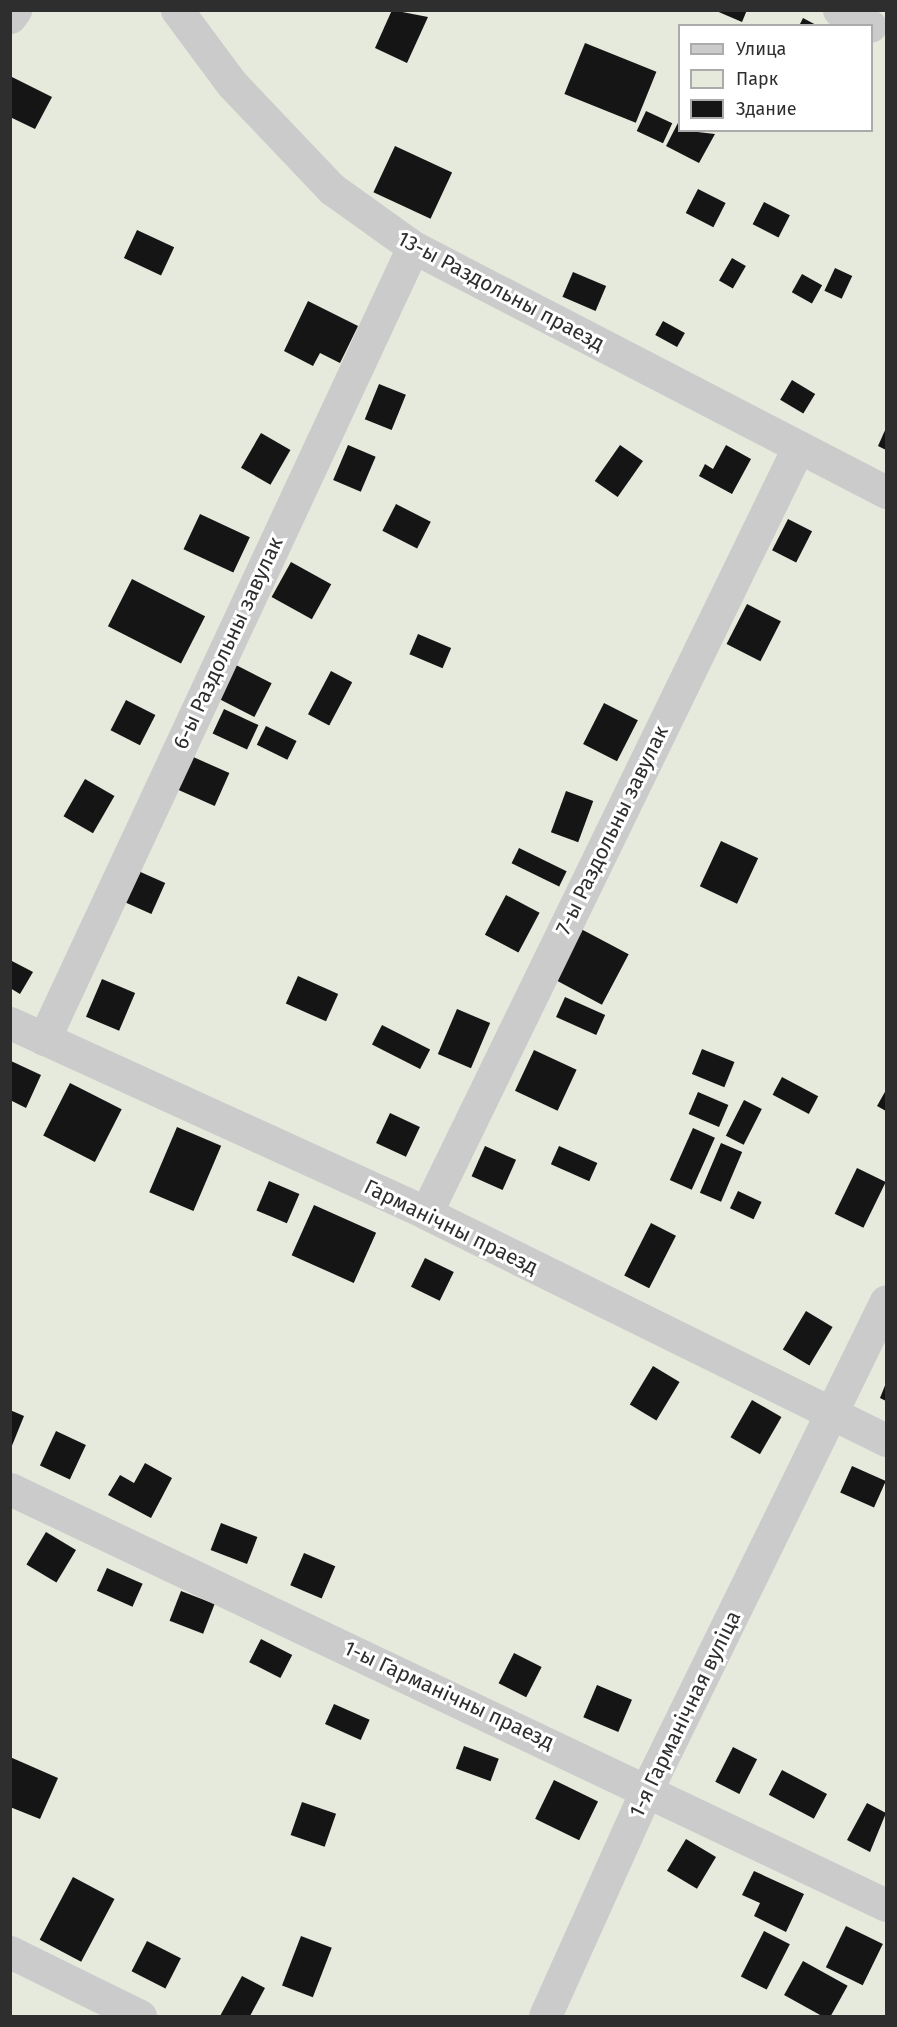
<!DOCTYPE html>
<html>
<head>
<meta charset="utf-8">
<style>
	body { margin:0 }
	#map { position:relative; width:897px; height:2027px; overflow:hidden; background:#fff; font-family:"Fira Sans",sans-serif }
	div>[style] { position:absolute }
	.green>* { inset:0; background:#e5eadc }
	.building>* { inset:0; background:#151515; transform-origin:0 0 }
	.minor>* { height:33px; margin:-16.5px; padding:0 16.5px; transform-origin:16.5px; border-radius:16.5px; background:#cbcbcb }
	span { translate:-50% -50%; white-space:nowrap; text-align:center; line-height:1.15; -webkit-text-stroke:6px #fff; paint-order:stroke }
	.street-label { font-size:21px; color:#2e2e2e }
	.frame { position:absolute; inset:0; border:12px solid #2e2e2e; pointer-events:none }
	.legend { position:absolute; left:678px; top:24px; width:195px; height:108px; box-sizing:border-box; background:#fff; border:2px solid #ababab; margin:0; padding:8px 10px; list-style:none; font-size:18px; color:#2e2e2e }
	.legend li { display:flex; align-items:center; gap:12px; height:30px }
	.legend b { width:30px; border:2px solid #ababab }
</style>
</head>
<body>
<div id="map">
	<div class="green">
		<div style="clip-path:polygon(evenodd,11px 11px,886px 11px,886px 2016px,11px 2016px,11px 11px,680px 26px,872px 26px,872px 130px,680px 130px,680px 26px)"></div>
	</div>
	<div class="building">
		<div style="clip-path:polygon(392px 10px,428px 17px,407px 63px,375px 48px)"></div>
		<div style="clip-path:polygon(714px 10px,747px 10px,742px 22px)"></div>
		<div style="clip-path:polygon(803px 18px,818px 26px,799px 26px)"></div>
		<div style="left:585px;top:43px;width:77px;height:55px;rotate:22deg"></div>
		<div style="clip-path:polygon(10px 76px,52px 97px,35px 129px,10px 117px)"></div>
		<div style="left:646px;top:111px;width:29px;height:22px;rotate:25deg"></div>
		<div style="clip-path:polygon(680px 119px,680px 130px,715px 134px,699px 163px,666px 146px)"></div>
		<div style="left:395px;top:146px;width:63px;height:51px;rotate:25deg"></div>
		<div style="left:698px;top:189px;width:31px;height:27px;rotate:27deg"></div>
		<div style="left:764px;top:202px;width:29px;height:25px;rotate:27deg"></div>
		<div style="left:137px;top:230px;width:41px;height:31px;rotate:25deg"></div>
		<div style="left:732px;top:258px;width:16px;height:26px;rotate:30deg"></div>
		<div style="left:835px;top:268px;width:19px;height:25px;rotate:25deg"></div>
		<div style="left:573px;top:272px;width:36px;height:27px;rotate:23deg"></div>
		<div style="left:802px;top:274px;width:23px;height:21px;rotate:29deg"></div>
		<div style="clip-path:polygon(308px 301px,358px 326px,340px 363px,320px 353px,313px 366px,284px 351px)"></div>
		<div style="left:663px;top:321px;width:25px;height:16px;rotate:29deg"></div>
		<div style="left:792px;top:380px;width:27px;height:23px;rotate:31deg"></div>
		<div style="left:379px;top:384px;width:29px;height:38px;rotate:22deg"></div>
		<div style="clip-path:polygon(886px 428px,886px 450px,878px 446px)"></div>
		<div style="left:261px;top:433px;width:34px;height:40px;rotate:30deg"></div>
		<div style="left:348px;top:445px;width:30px;height:38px;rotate:23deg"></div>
		<div style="left:620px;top:445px;width:28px;height:44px;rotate:35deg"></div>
		<div style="clip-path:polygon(726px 445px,751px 459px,732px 494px,699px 476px,705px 464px,713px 469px)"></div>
		<div style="left:396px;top:504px;width:39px;height:30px;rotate:27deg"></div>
		<div style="left:200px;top:514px;width:55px;height:39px;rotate:25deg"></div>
		<div style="left:788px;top:519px;width:27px;height:35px;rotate:27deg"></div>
		<div style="left:291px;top:562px;width:46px;height:40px;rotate:29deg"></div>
		<div style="left:132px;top:579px;width:82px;height:53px;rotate:27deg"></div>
		<div style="left:747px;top:604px;width:38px;height:45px;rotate:27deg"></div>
		<div style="left:418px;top:634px;width:36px;height:22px;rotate:23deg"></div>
		<div style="left:236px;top:665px;width:40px;height:38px;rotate:27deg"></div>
		<div style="left:331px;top:671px;width:24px;height:49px;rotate:28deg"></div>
		<div style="left:126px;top:700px;width:33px;height:34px;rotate:27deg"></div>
		<div style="left:604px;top:703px;width:38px;height:46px;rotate:27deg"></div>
		<div style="left:224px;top:709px;width:38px;height:27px;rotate:25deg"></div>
		<div style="left:266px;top:726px;width:34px;height:21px;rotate:26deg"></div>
		<div style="left:191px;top:756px;width:42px;height:36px;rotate:24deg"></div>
		<div style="left:85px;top:779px;width:34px;height:43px;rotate:30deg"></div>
		<div style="left:566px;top:791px;width:29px;height:44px;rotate:20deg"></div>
		<div style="left:721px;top:841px;width:41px;height:50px;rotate:25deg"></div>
		<div style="left:519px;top:848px;width:53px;height:17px;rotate:26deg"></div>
		<div style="left:136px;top:870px;width:32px;height:34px;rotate:24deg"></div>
		<div style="left:506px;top:895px;width:38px;height:45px;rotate:28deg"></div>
		<div style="left:581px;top:929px;width:54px;height:57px;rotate:28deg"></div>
		<div style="clip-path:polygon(10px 960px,33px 972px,20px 994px,10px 988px)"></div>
		<div style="left:298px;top:976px;width:44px;height:30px;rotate:24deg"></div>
		<div style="left:102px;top:979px;width:36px;height:41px;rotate:23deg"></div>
		<div style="left:565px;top:997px;width:44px;height:22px;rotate:24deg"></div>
		<div style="left:457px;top:1009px;width:36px;height:49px;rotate:23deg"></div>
		<div style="left:382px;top:1025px;width:54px;height:22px;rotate:27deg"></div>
		<div style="left:702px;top:1049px;width:35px;height:27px;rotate:22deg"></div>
		<div style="left:534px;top:1050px;width:47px;height:45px;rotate:25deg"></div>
		<div style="clip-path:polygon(11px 1061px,41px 1075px,26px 1108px,10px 1100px)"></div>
		<div style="left:782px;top:1077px;width:41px;height:20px;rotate:28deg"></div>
		<div style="left:70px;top:1083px;width:58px;height:59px;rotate:27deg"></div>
		<div style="clip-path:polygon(886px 1090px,886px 1111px,877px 1106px)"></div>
		<div style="left:698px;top:1092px;width:33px;height:24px;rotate:23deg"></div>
		<div style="left:744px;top:1100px;width:20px;height:40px;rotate:27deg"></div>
		<div style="left:390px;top:1113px;width:33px;height:33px;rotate:25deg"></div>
		<div style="left:177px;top:1127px;width:48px;height:71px;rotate:23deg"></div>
		<div style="left:693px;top:1128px;width:24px;height:57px;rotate:24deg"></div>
		<div style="left:721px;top:1143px;width:23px;height:54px;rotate:23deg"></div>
		<div style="left:485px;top:1146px;width:34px;height:33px;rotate:24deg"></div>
		<div style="left:559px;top:1146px;width:42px;height:20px;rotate:24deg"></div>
		<div style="left:857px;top:1168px;width:32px;height:51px;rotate:26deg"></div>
		<div style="left:269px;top:1181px;width:33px;height:32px;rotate:23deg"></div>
		<div style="left:738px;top:1191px;width:26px;height:19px;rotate:25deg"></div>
		<div style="left:314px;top:1205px;width:68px;height:55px;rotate:24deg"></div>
		<div style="left:651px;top:1223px;width:28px;height:59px;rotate:27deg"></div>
		<div style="left:425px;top:1258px;width:32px;height:32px;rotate:26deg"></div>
		<div style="left:806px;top:1311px;width:31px;height:45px;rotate:31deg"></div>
		<div style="left:653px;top:1366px;width:31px;height:45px;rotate:31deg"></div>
		<div style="clip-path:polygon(886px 1383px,886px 1401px,880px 1398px)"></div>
		<div style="left:752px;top:1400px;width:34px;height:43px;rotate:30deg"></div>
		<div style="clip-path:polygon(10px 1410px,24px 1416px,11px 1448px,10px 1448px)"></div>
		<div style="left:56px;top:1431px;width:33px;height:38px;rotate:25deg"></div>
		<div style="clip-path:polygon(145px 1463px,172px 1478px,151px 1518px,108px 1495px,120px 1475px,134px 1483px)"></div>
		<div style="left:852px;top:1466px;width:37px;height:29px;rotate:24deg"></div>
		<div style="left:221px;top:1523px;width:39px;height:29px;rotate:21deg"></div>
		<div style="left:46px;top:1532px;width:35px;height:38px;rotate:31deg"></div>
		<div style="left:304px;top:1553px;width:34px;height:35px;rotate:23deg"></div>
		<div style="left:107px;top:1568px;width:39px;height:25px;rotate:24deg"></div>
		<div style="left:181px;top:1591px;width:36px;height:32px;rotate:21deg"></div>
		<div style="left:261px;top:1639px;width:35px;height:26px;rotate:27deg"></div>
		<div style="left:514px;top:1653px;width:31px;height:34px;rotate:27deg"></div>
		<div style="left:597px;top:1685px;width:38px;height:35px;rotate:23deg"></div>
		<div style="left:334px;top:1704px;width:39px;height:22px;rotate:24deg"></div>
		<div style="left:464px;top:1746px;width:37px;height:24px;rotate:20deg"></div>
		<div style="left:733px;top:1747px;width:27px;height:39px;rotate:27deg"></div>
		<div style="clip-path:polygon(10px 1757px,58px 1778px,40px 1819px,10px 1807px)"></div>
		<div style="left:782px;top:1770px;width:51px;height:28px;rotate:28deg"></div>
		<div style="left:554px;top:1780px;width:49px;height:43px;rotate:26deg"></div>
		<div style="left:302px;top:1802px;width:36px;height:35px;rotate:19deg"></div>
		<div style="clip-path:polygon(867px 1803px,886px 1813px,870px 1852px,847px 1840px)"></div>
		<div style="left:686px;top:1839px;width:35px;height:37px;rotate:31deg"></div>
		<div style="clip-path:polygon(754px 1871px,804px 1894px,786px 1932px,754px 1916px,760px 1903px,742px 1895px)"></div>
		<div style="left:73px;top:1877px;width:47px;height:71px;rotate:28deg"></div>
		<div style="left:846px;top:1926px;width:41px;height:46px;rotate:26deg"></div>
		<div style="left:764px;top:1931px;width:29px;height:51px;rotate:27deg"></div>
		<div style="left:301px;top:1936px;width:33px;height:53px;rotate:21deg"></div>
		<div style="left:147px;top:1941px;width:38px;height:34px;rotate:27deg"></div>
		<div style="left:803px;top:1961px;width:51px;height:39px;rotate:29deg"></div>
		<div style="clip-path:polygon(242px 1976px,265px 1988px,250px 2016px,220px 2016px)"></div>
	</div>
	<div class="minor">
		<div style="left:177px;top:10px;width:92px;rotate:53.4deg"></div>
		<div style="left:232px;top:84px;width:145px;rotate:46.4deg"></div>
		<div style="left:332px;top:189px;width:100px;rotate:35.6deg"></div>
		<div style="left:413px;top:247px;width:533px;rotate:27.38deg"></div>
		<div style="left:839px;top:10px;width:35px;rotate:27deg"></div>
		<div style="left:10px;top:17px;width:9px;rotate:-54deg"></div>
		<div style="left:10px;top:1023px;width:457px;rotate:24.5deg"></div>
		<div style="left:426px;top:1213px;width:513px;rotate:26.27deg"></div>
		<div style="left:44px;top:1039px;width:874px;rotate:-65.02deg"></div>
		<div style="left:426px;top:1213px;width:851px;rotate:-64.07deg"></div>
		<div style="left:10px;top:1489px;width:970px;rotate:25.4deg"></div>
		<div style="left:10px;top:1952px;width:145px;rotate:26.2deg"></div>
		<div style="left:545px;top:2016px;width:249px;rotate:-65.8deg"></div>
		<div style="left:647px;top:1789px;width:543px;rotate:-63.91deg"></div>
	</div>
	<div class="street-label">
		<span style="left:501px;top:291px;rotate:28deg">13-ы Раздольны праезд</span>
		<span style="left:228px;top:643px;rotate:-65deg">6-ы Раздольны завулак</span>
		<span style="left:612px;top:830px;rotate:-64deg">7-ы Раздольны завулак</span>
		<span style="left:451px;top:1227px;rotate:26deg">Гарманічны праезд</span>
		<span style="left:449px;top:1695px;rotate:25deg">1-ы Гарманічны праезд</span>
		<span style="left:685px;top:1714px;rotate:-64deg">1-я Гарманічная вуліца</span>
	</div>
	<div class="frame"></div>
	<ul class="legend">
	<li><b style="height:8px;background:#cbcbcb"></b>Улица</li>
	<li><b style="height:16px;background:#e5eadc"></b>Парк</li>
	<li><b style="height:16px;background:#151515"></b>Здание</li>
	</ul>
</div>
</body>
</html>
